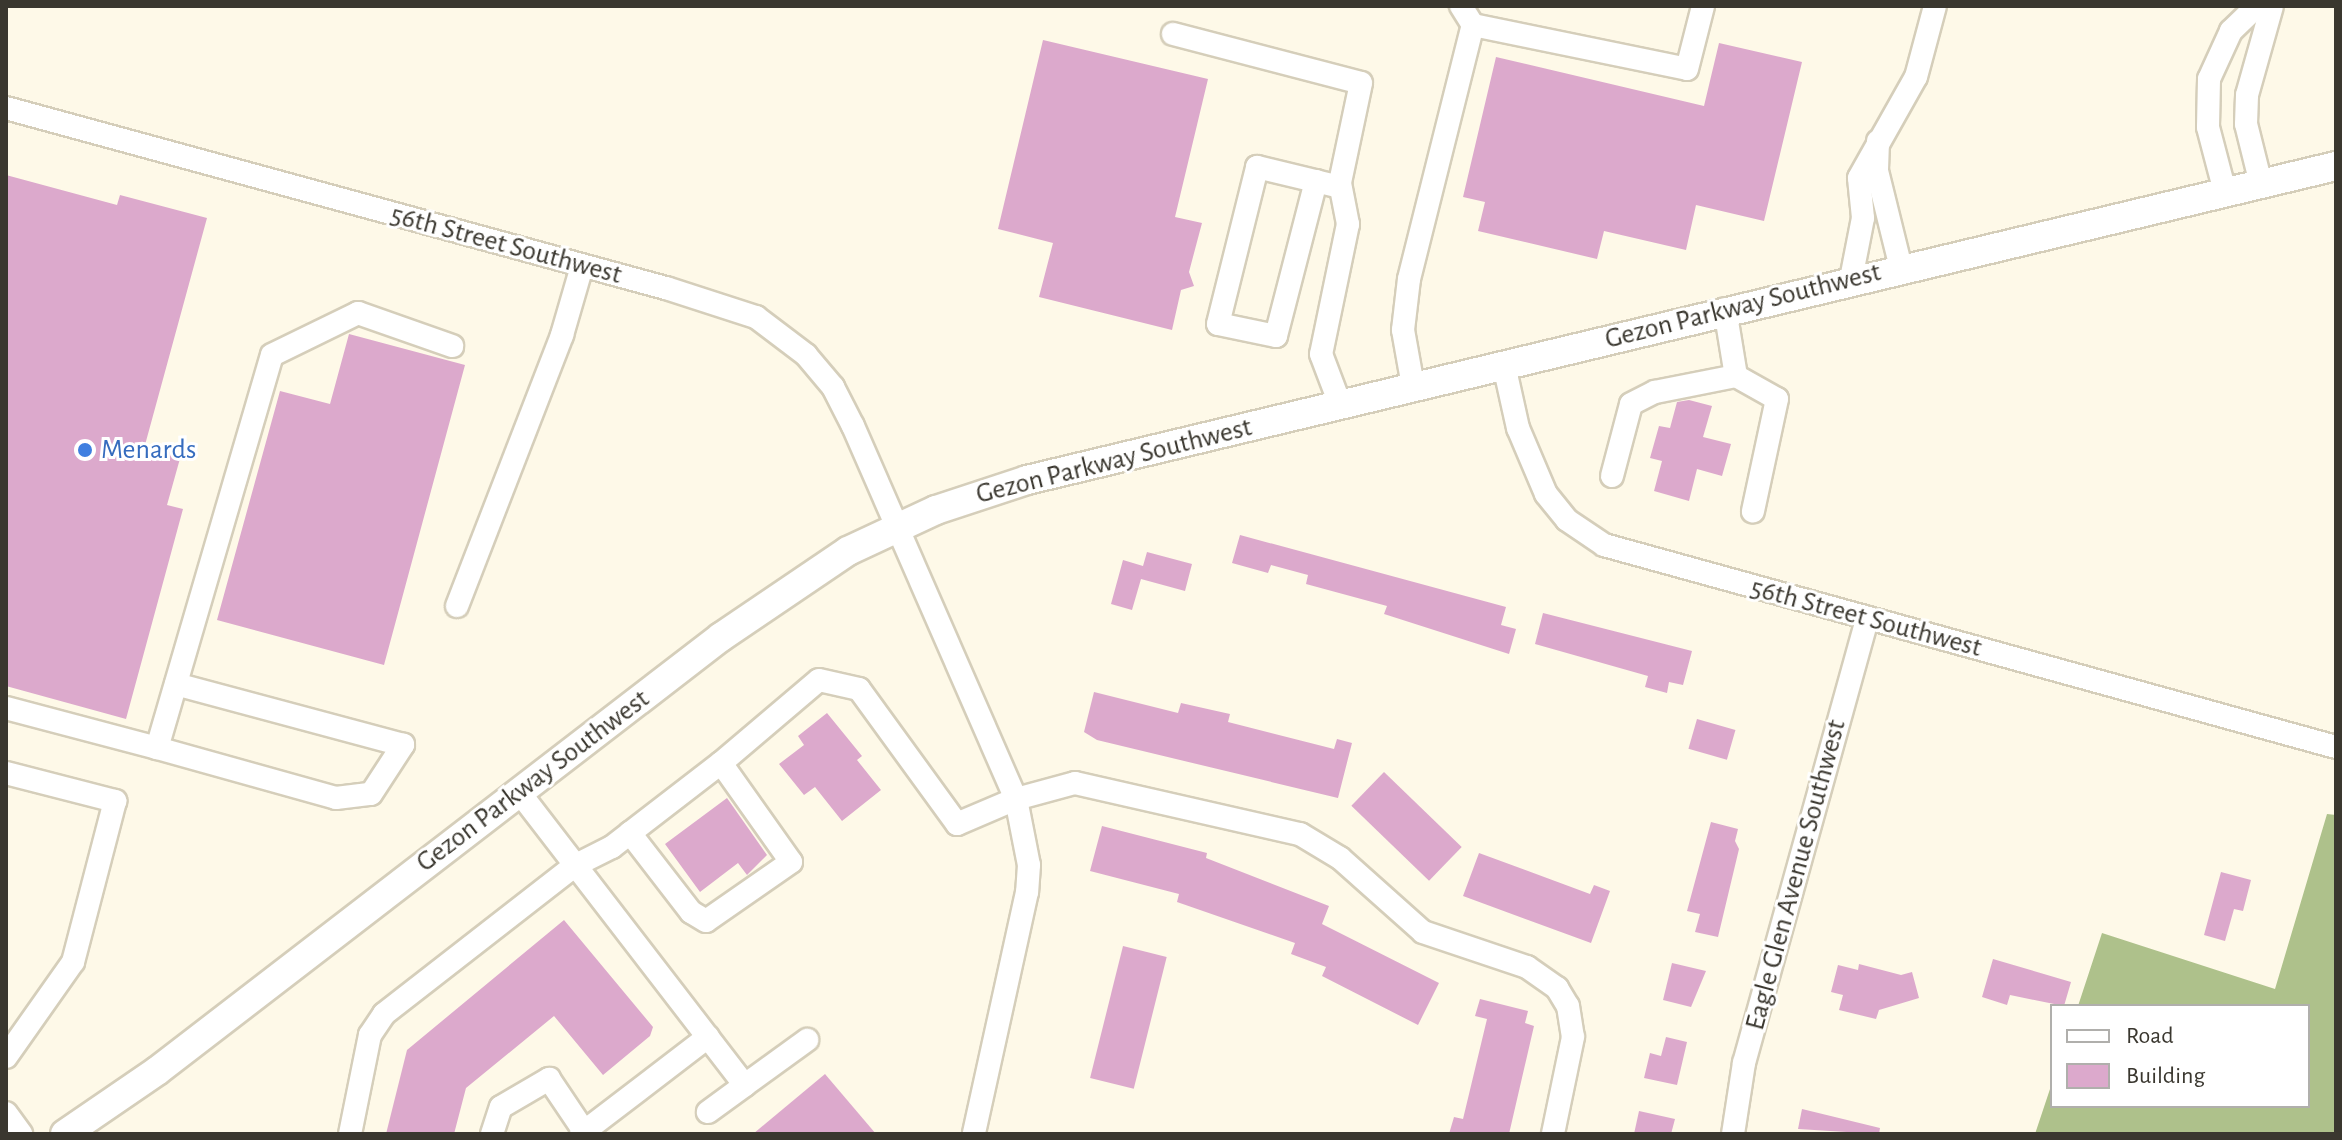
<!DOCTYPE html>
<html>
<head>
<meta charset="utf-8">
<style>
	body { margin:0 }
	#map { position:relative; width:2342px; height:1140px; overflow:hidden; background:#fef9e8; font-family:"Alegreya Sans",sans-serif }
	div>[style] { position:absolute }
	.forest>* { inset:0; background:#aec18b }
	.building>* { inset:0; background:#dca9cc; transform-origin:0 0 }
	.roads { filter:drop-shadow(2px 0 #d5ceba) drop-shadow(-2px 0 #d5ceba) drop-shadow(0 2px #d5ceba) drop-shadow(0 -2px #d5ceba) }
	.minor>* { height:22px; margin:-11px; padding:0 11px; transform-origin:11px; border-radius:11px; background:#fff }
	.major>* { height:28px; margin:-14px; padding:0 14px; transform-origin:14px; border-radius:14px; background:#fff }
	.dots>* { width:22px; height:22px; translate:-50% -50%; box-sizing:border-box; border:4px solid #fff; border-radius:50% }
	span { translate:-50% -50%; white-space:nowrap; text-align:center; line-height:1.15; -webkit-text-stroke:6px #fff; paint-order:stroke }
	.street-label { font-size:28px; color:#3a372f }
	.shop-label { font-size:28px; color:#366cbe }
	.left { translate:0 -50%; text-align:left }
	.frame { position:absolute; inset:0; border:8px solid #3a372f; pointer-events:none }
	.legend { position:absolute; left:2050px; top:1004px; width:260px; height:104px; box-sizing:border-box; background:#fff; border:2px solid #b0afac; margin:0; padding:10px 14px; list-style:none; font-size:24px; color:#3a372f }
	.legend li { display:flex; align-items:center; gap:16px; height:40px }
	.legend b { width:40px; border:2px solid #b0afac }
</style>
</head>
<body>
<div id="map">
	<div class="forest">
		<div style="clip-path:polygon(2327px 814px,2336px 815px,2336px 1134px,2035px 1134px,2052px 1083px,2052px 1106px,2308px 1106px,2308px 1006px,2078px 1006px,2102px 933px,2275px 989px)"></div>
	</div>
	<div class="building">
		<div style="clip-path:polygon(1043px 40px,1208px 79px,1175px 217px,1202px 223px,1189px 272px,1194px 286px,1181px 290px,1172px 330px,1039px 297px,1053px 243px,998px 229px)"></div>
		<div style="clip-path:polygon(1719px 43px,1802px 62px,1764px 221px,1696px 205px,1686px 250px,1604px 231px,1597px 259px,1478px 231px,1485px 202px,1463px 197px,1496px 57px,1704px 106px)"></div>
		<div style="clip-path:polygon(6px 175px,117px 205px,120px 195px,207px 218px,145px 445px,181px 455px,167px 505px,183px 509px,126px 719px,6px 686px)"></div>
		<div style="clip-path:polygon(349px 334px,465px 365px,384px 665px,217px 620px,280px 391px,330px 404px)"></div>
		<div style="clip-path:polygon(1689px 400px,1712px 406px,1703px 437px,1731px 444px,1722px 476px,1697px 469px,1689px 501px,1654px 491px,1662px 461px,1650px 458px,1659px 426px,1670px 428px,1677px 402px)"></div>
		<div style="clip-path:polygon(1240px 535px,1506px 607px,1501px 625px,1516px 629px,1509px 654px,1384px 614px,1387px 606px,1306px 584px,1308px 575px,1271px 565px,1268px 573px,1232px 563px)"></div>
		<div style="clip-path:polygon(1147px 552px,1192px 564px,1185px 591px,1141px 579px,1132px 610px,1111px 604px,1123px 560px,1143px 566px)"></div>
		<div style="clip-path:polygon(1543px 613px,1692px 651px,1683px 685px,1669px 682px,1667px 693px,1645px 687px,1648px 676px,1535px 644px)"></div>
		<div style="clip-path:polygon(1094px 692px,1178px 713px,1181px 703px,1212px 710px,1230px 714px,1228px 722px,1334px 749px,1337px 739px,1352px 743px,1338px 798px,1097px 740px,1084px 732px)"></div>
		<div style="clip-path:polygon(827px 713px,862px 756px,857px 760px,881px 790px,842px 821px,815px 787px,804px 795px,779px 764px,804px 745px,798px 736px)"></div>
		<div style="left:1697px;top:719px;width:40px;height:31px;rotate:16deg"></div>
		<div style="left:1384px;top:772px;width:108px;height:47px;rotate:44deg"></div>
		<div style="clip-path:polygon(727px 798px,767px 855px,747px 875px,738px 863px,700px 892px,665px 844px)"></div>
		<div style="clip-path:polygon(1711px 822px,1738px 829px,1735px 841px,1739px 849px,1718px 937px,1695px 932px,1700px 914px,1687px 911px)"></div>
		<div style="clip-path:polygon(1102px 826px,1207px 853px,1206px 858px,1329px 906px,1322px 924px,1439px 983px,1418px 1025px,1322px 976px,1326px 967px,1291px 954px,1295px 943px,1177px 902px,1179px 894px,1090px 871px)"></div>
		<div style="clip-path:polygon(1479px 853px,1590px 894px,1594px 885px,1610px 891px,1591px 943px,1463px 896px)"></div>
		<div style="clip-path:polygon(2221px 872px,2251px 880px,2243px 911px,2234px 909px,2225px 941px,2204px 935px)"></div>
		<div style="clip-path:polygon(564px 920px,653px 1027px,650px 1036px,603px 1075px,554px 1016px,466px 1088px,454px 1134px,386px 1134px,407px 1050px)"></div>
		<div style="left:1123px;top:946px;width:45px;height:136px;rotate:14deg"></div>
		<div style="clip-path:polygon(1993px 959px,2071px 982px,2064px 1006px,2010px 995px,2007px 1005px,1982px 997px)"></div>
		<div style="clip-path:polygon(1672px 963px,1706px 971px,1691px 1007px,1663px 1000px)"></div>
		<div style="clip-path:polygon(1859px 964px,1901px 975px,1912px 972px,1919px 998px,1879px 1010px,1876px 1019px,1839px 1010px,1843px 995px,1831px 992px,1838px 965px,1858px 970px)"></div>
		<div style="clip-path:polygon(1480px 999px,1528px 1011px,1525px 1023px,1534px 1026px,1509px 1134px,1449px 1134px,1454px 1117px,1463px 1119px,1487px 1019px,1475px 1016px)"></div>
		<div style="clip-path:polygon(1666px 1037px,1687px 1042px,1677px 1085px,1644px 1078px,1650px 1053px,1661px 1056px)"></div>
		<div style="clip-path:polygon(825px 1074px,876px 1134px,753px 1134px)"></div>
		<div style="clip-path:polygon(1802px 1109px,1880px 1128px,1879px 1134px,1798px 1129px)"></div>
		<div style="clip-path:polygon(1639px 1111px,1675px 1119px,1671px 1134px,1634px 1134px)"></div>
	</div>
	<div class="roads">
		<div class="minor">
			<div style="left:1461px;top:6px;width:22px;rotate:58deg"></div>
			<div style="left:1173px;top:34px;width:194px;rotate:14.6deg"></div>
			<div style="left:1361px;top:83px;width:102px;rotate:101.9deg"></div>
			<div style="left:1340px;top:183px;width:42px;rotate:79deg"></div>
			<div style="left:1348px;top:224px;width:133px;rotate:101.7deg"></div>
			<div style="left:1321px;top:354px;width:53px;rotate:69.2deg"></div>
			<div style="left:6px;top:108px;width:684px;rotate:15.26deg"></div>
			<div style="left:666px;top:288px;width:95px;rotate:17.9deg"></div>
			<div style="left:756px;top:317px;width:63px;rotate:37.2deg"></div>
			<div style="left:806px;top:355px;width:42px;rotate:49.8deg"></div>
			<div style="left:833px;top:387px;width:44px;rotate:62.9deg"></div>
			<div style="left:853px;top:426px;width:407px;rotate:66.4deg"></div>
			<div style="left:1016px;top:799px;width:67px;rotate:78.9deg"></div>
			<div style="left:1029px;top:865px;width:27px;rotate:94deg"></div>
			<div style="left:1027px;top:892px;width:248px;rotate:102.4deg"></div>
			<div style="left:1878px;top:141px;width:30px;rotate:92deg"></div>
			<div style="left:1877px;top:171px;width:100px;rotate:76.1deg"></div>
			<div style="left:1316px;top:181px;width:160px;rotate:104.5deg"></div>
			<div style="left:1276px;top:336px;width:59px;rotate:-168.3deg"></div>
			<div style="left:1218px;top:324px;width:162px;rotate:-76deg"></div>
			<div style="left:1257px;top:167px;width:85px;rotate:13.5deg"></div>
			<div style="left:2261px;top:184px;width:62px;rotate:-104deg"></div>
			<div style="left:2246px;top:124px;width:29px;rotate:-88deg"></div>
			<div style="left:2247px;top:95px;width:92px;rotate:-74.3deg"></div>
			<div style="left:2225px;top:192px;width:67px;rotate:-104.7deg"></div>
			<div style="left:2208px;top:127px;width:48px;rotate:-88.8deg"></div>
			<div style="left:2209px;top:79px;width:53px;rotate:-65.4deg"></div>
			<div style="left:2231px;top:31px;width:36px;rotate:-44deg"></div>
			<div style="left:1851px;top:279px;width:62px;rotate:-78.9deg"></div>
			<div style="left:1863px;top:218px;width:40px;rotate:-95.7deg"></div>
			<div style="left:1859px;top:178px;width:116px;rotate:-60.6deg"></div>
			<div style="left:1916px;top:77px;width:73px;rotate:-75deg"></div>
			<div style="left:1725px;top:309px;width:68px;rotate:80.7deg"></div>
			<div style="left:1736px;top:376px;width:47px;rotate:29.3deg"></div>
			<div style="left:1777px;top:399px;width:115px;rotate:102.1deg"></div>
			<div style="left:1504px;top:365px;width:65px;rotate:77.5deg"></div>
			<div style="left:1518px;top:428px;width:72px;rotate:67deg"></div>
			<div style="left:1546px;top:494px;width:33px;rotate:51deg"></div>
			<div style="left:1567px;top:520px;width:45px;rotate:34deg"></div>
			<div style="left:1604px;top:545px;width:759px;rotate:15.43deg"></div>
			<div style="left:1413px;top:386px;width:57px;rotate:-100.1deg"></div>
			<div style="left:1403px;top:330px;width:51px;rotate:-83.3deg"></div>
			<div style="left:1409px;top:279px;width:262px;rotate:-75.9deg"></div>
			<div style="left:1473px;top:25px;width:218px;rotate:11.6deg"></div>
			<div style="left:1687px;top:69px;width:65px;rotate:-75.7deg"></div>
			<div style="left:1612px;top:476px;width:74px;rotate:-75.2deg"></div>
			<div style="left:1631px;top:404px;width:27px;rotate:-27deg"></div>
			<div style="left:1655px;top:392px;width:83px;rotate:-11.2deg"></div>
			<div style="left:457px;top:606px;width:291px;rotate:-68.8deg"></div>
			<div style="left:562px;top:335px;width:72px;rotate:-73.8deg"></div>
			<div style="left:6px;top:708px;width:156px;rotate:14.8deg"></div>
			<div style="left:157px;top:748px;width:409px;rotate:-73.7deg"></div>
			<div style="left:272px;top:355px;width:96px;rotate:-26deg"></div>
			<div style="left:358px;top:313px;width:100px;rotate:19.3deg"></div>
			<div style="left:157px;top:748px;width:186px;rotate:15.6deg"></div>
			<div style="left:336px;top:798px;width:35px;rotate:-7deg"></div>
			<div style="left:371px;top:794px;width:59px;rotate:-56.9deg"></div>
			<div style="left:403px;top:745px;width:235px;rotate:-165deg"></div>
			<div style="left:721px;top:763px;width:128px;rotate:-40.3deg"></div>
			<div style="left:819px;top:680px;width:41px;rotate:12.7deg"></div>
			<div style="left:859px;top:689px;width:167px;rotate:54deg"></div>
			<div style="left:957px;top:824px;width:64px;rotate:-23deg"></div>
			<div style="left:1016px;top:799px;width:61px;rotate:-15.2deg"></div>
			<div style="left:1075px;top:783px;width:231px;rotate:12.8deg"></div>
			<div style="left:1300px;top:834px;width:47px;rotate:31deg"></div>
			<div style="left:1340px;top:858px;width:111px;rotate:41.7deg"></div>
			<div style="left:1423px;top:932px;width:110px;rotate:18.6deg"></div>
			<div style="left:1527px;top:967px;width:37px;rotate:35deg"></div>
			<div style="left:1557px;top:988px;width:21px;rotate:59deg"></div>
			<div style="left:1568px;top:1006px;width:31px;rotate:81deg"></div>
			<div style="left:1573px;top:1037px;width:99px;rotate:101.7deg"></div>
			<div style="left:6px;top:773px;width:113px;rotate:14.4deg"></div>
			<div style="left:115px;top:801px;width:166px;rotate:104.6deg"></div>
			<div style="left:73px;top:962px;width:116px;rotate:125.2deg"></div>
			<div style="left:519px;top:792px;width:370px;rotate:52.4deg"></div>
			<div style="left:745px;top:1085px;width:46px;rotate:143.9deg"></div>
			<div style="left:745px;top:1085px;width:77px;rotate:-36deg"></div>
			<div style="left:6px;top:1113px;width:26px;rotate:54deg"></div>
			<div style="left:350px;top:1134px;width:101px;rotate:-78.6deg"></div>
			<div style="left:370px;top:1035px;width:25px;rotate:-56deg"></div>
			<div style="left:384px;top:1014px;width:241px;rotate:-37.9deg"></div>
			<div style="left:574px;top:866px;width:42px;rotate:-26.6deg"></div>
			<div style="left:612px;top:847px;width:23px;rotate:-38deg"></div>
			<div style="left:630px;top:833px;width:115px;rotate:-37.6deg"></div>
			<div style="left:721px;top:763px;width:121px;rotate:54.7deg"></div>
			<div style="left:791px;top:862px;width:103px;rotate:145.2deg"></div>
			<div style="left:706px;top:921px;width:17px;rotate:-149deg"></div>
			<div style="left:691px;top:912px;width:100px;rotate:-127.7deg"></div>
			<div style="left:492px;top:1134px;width:28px;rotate:-72deg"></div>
			<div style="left:501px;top:1107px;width:56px;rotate:-30.3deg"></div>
			<div style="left:549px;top:1079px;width:63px;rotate:56.1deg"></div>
			<div style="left:581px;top:1134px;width:160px;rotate:-37.4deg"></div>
			<div style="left:1733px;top:1134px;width:72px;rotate:-81.2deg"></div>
			<div style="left:1744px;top:1063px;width:462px;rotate:-74.5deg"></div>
		</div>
		<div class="major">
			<div style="left:65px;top:1134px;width:112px;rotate:-34.4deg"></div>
			<div style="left:157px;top:1071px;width:712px;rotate:-37.58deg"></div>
			<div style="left:721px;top:637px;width:153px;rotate:-34.1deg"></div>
			<div style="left:848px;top:551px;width:97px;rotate:-25deg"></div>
			<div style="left:936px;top:510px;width:96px;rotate:-18.2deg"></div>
			<div style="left:1027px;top:480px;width:1346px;rotate:-13.49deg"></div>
		</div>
	</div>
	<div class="dots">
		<div style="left:85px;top:450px;background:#3f7fe0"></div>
	</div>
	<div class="street-label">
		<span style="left:506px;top:245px;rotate:15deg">56th Street Southwest</span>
		<span style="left:1743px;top:306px;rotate:-14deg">Gezon Parkway Southwest</span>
		<span style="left:1114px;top:461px;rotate:-14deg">Gezon Parkway Southwest</span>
		<span style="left:1866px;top:618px;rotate:15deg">56th Street Southwest</span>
		<span style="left:533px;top:781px;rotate:-37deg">Gezon Parkway Southwest</span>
		<span style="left:1796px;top:875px;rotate:-75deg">Eagle Glen Avenue Southwest</span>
	</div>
	<div class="shop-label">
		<span class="left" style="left:101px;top:450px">Menards</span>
	</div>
	<div class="frame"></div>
	<ul class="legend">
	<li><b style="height:10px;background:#fff"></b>Road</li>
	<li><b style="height:22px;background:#dca9cc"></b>Building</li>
	</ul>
</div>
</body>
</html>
